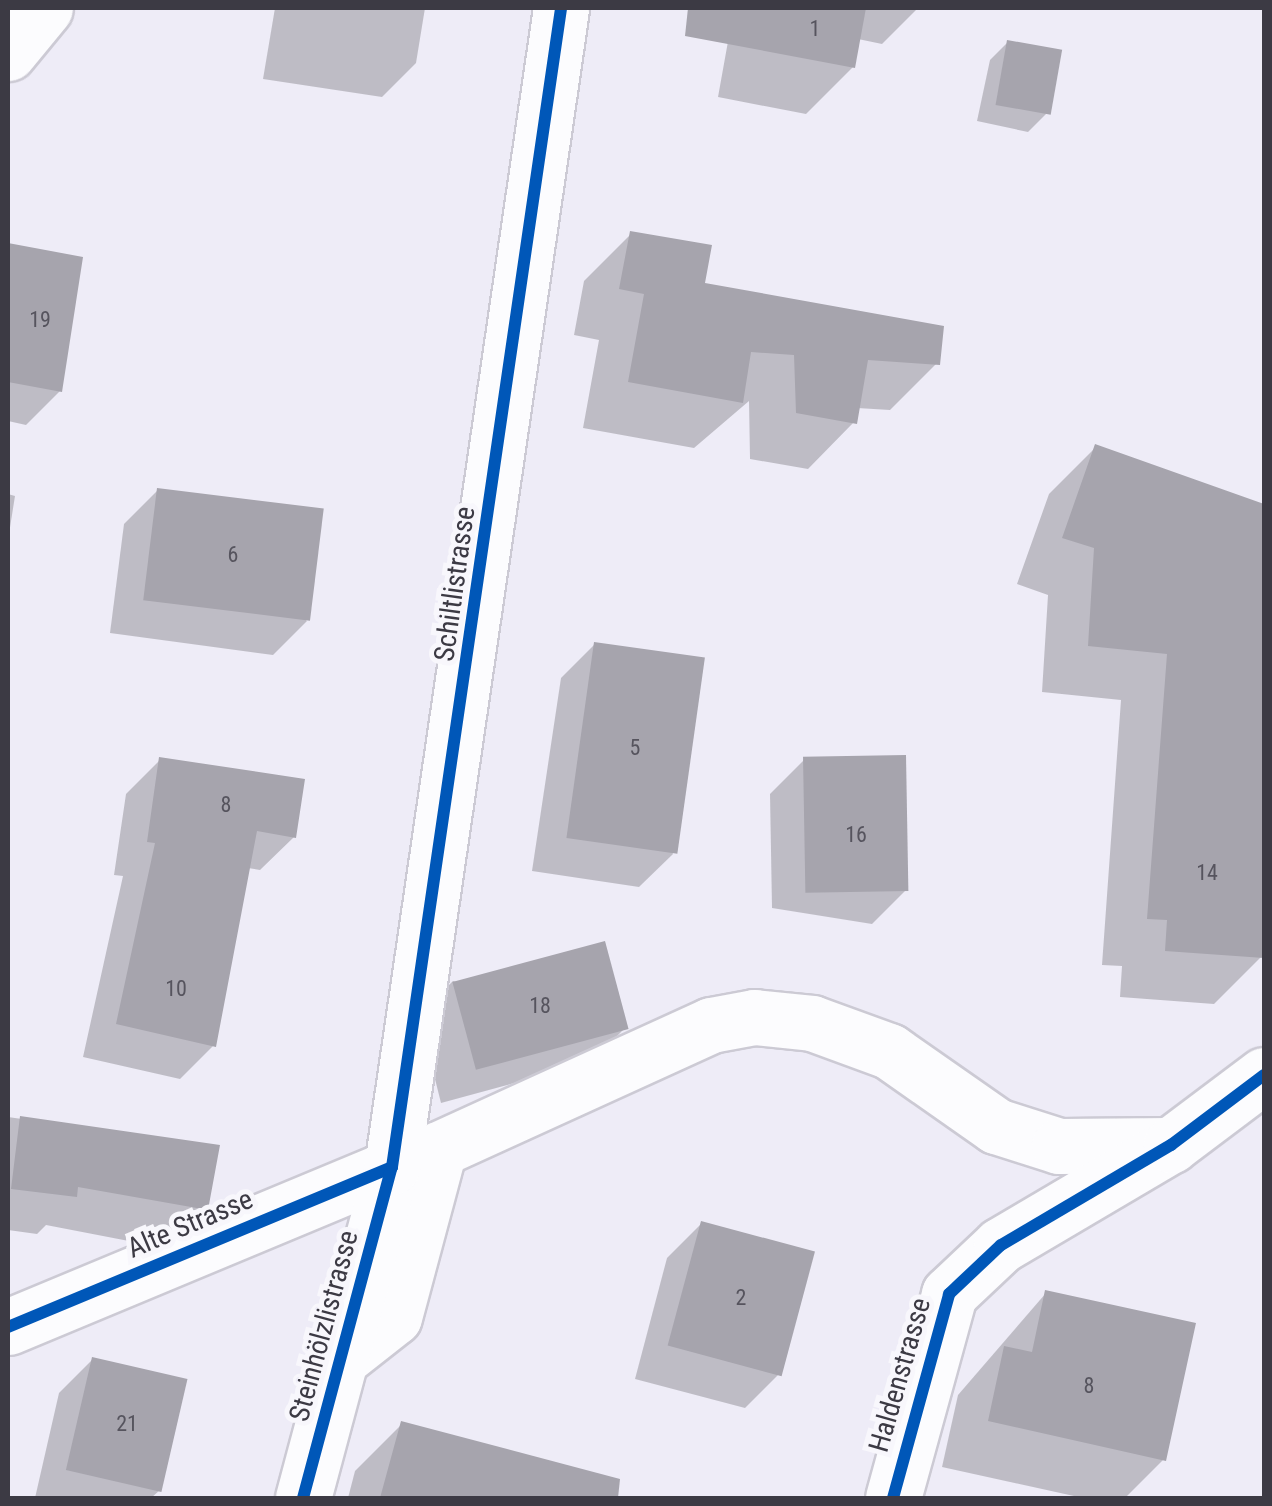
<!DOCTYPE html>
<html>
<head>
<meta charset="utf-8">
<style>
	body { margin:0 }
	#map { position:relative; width:1272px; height:1506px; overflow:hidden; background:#eeecf7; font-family:"Roboto Condensed",sans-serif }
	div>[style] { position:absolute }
	.shadow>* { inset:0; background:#0003 }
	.building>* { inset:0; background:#a6a4ad; transform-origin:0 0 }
	.roads { filter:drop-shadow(2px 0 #cccad4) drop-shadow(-2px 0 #cccad4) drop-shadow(0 2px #cccad4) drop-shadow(0 -2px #cccad4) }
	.minor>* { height:55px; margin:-27.5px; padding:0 27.5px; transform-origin:27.5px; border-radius:27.5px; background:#fcfcfe }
	.cycleway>* { height:12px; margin:-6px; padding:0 6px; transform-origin:6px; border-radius:6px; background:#0057b8 }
	span { translate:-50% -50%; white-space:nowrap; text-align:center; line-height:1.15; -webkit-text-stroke:10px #f8f7fc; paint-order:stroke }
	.number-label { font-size:22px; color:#56545e }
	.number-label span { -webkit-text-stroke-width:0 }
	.street-label { font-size:28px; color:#3c3a44 }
	.frame { position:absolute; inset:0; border:10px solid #3c3a44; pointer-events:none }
</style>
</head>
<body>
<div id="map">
	<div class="shadow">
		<div style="clip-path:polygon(275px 8px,425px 8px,416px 63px,382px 97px,263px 79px)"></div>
		<div style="clip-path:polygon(734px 8px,918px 8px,882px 44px,858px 39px,853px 67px,806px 114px,718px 97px)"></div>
		<div style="clip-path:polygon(1008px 42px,1046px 114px,1028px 132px,977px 121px,990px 60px)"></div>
		<div style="clip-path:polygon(631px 234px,702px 285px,937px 363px,890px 410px,857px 408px,854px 422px,808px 469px,750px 459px,749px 401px,694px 448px,583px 428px,599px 340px,574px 335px,584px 281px)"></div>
		<div style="clip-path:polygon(8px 245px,80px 259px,60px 391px,26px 425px,8px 421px)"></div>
		<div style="clip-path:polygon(1096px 447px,1264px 506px,1261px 957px,1214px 1004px,1120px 997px,1122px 966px,1102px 965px,1121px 700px,1042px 692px,1048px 595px,1017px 584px,1049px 494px)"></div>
		<div style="clip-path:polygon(158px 490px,307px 621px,273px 655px,110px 633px,124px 524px)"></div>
		<div style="clip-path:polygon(8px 494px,15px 496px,8px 540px)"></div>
		<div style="clip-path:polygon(595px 644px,673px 854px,639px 887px,532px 871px,561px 678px)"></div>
		<div style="clip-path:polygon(160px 760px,294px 837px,260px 870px,248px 868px,214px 1045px,180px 1079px,83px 1057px,123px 876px,114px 875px,126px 794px)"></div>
		<div style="clip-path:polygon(804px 760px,906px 890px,872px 924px,772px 908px,770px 794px)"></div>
		<div style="clip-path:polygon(453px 981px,625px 1028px,591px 1062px,441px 1103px,419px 1015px)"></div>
		<div style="clip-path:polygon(8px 1117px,217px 1147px,203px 1210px,165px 1248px,46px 1225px,37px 1234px,8px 1230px)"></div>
		<div style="clip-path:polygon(701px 1224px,779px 1374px,745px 1408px,635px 1379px,667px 1258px)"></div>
		<div style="clip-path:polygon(1046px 1293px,1164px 1459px,1125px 1498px,1083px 1498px,942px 1467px,958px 1395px)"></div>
		<div style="clip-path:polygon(93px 1359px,160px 1490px,151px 1498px,35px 1498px,59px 1393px)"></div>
		<div style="clip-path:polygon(402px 1424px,530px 1458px,519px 1498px,348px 1498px,355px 1471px)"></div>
	</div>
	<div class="building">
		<div style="clip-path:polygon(688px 8px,866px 8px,855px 68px,685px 36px)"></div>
		<div style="left:1007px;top:40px;width:56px;height:66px;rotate:10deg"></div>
		<div style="clip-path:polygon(630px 231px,712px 245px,705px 283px,944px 326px,940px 365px,868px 360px,857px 424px,796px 413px,794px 355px,751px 352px,743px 403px,628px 382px,644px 294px,619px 289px)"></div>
		<div style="clip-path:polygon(8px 243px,83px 257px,62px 392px,8px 382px)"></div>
		<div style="clip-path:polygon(1095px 444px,1264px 504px,1264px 958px,1165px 951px,1167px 920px,1147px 919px,1167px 654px,1088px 646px,1094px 548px,1062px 538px)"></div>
		<div style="left:157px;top:488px;width:168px;height:113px;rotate:7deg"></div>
		<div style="left:594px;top:642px;width:112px;height:198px;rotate:8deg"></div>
		<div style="left:906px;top:755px;width:136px;height:103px;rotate:89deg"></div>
		<div style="clip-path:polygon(159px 757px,305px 779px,296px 838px,257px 831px,216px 1047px,116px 1024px,155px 843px,147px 842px)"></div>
		<div style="left:605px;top:941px;width:91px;height:158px;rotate:75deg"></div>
		<div style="clip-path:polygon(20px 1116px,220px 1145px,208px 1210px,78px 1187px,77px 1197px,11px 1189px)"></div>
		<div style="left:701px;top:1221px;width:118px;height:129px;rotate:15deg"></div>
		<div style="clip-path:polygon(1045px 1290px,1196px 1323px,1166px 1461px,988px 1421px,1004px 1346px,1032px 1352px)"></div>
		<div style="left:92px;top:1357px;width:98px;height:116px;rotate:13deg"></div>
		<div style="clip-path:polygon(401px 1421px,620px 1479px,618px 1498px,380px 1498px)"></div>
	</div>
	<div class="roads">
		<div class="minor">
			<div style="left:8px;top:53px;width:58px;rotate:-50.6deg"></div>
			<div style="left:8px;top:1327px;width:416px;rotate:-22.6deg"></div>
			<div style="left:342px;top:1358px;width:66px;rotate:-38.3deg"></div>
			<div style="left:394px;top:1317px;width:174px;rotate:-75deg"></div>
			<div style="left:439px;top:1149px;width:299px;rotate:-24.5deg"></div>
			<div style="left:711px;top:1025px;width:44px;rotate:-10.5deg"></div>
			<div style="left:754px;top:1017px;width:58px;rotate:5.9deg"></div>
			<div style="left:812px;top:1023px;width:82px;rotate:20deg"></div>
			<div style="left:889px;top:1051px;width:131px;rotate:35deg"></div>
			<div style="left:996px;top:1126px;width:66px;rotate:17.6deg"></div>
			<div style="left:1059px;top:1146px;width:112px;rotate:-0.5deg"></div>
			<div style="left:303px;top:1498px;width:343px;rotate:-75deg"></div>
			<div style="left:392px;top:1167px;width:1171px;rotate:-81.7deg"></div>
			<div style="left:893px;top:1498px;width:212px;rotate:-74.6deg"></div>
			<div style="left:949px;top:1294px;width:71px;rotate:-43.3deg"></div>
			<div style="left:1001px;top:1245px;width:197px;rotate:-30.5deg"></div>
			<div style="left:1171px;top:1145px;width:116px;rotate:-37deg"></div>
		</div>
	</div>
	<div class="cycleway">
		<div style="left:8px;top:1327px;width:416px;rotate:-22.6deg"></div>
		<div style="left:303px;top:1498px;width:343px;rotate:-75deg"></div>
		<div style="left:392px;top:1167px;width:1171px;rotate:-81.7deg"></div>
		<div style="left:893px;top:1498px;width:212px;rotate:-74.6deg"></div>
		<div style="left:949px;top:1294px;width:71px;rotate:-43.3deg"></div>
		<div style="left:1001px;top:1245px;width:197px;rotate:-30.5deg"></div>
		<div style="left:1171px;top:1145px;width:116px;rotate:-37deg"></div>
	</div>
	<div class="number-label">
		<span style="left:815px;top:29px">1</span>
		<span style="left:40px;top:320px">19</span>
		<span style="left:233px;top:555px">6</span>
		<span style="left:635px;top:748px">5</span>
		<span style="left:226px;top:805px">8</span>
		<span style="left:856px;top:835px">16</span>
		<span style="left:1207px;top:873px">14</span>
		<span style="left:176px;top:989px">10</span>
		<span style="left:540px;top:1006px">18</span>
		<span style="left:741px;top:1298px">2</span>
		<span style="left:1089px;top:1386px">8</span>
		<span style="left:127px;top:1424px">21</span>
	</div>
	<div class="street-label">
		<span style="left:455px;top:584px;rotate:-82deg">Schiltlistrasse</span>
		<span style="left:190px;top:1224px;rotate:-23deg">Alte Strasse</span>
		<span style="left:324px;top:1326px;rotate:-75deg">Steinhölzlistrasse</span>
		<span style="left:900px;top:1375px;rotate:-74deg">Haldenstrasse</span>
	</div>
	<div class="frame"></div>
</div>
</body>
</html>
